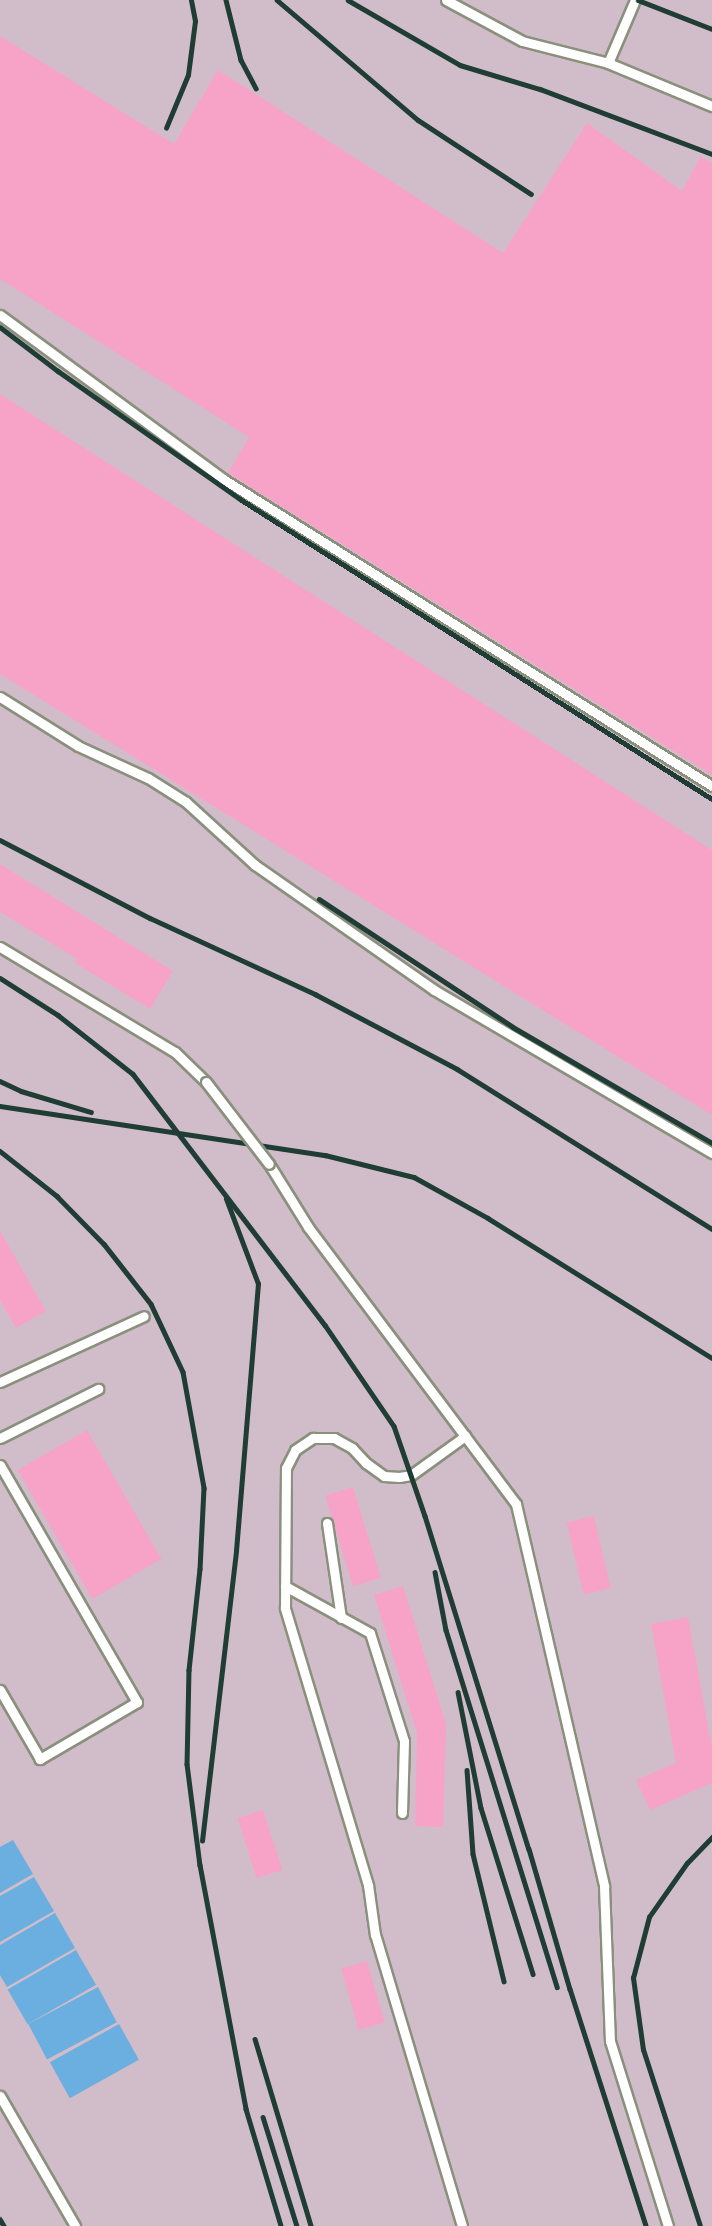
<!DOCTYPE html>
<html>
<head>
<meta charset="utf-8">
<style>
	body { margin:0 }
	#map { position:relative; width:712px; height:2226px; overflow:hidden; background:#f3e2c5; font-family:"EB Garamond",serif }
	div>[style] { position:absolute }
	.industrial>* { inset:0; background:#d1bdc9; transform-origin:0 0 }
	.water>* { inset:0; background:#6baee0; transform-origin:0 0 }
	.building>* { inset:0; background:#f7a3c7; transform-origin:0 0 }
	.roads { filter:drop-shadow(2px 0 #89907c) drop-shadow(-2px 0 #89907c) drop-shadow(0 2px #89907c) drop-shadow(0 -2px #89907c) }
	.service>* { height:9px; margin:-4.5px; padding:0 4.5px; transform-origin:4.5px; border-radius:4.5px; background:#fff }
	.rail>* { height:4.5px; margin:-2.25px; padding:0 2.25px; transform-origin:2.25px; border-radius:2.25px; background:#1f3d34 }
	.bridges { filter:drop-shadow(2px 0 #89907c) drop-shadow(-2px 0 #89907c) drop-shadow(0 2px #89907c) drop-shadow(0 -2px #89907c) }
	.service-bridge>* { height:9px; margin:-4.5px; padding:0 4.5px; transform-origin:4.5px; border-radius:4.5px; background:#fff }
	span { translate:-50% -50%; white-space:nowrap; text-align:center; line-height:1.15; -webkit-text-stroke:6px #fbf7ec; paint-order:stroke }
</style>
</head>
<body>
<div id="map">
	<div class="industrial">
		<div style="left:0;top:0;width:712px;height:2226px"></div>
	</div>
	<div class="water">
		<div style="clip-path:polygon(13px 1840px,33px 1874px,0 1893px,0 1847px)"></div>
		<div style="clip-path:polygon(34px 1877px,54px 1911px,0 1942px,0 1896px)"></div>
		<div style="clip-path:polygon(55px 1913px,75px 1948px,7px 1987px,0 1975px,0 1945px)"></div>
		<div style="left:76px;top:1950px;width:40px;height:79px;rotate:60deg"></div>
		<div style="left:98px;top:1987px;width:40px;height:79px;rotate:62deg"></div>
		<div style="left:119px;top:2024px;width:41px;height:79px;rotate:61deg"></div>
	</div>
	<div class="building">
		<div style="clip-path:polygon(0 36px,174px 144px,218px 70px,503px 253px,587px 123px,682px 191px,701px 156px,712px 163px,712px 775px,228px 473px,249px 437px,0 279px)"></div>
		<div style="clip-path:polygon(0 394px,712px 850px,712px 1115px,0 674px)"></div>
		<div style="clip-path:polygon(0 864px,173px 971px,150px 1009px,75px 963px,77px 959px,0 912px)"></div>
		<div style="clip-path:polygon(0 1231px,46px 1311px,16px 1328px,0 1300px)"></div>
		<div style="left:87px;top:1430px;width:149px;height:80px;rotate:60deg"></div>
		<div style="left:353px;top:1487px;width:95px;height:29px;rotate:73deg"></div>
		<div style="left:594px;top:1516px;width:74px;height:28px;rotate:77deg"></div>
		<div style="clip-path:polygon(403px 1586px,446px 1724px,443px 1827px,415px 1826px,417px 1733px,374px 1595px)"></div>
		<div style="clip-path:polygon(688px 1617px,712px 1749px,712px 1783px,650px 1810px,636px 1780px,676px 1763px,651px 1624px)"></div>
		<div style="left:263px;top:1810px;width:63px;height:27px;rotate:72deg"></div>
		<div style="left:367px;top:1961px;width:64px;height:27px;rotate:74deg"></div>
	</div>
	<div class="roads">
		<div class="service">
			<div style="left:446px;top:0;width:86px;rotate:28.3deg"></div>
			<div style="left:522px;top:41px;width:89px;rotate:14.3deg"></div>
			<div style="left:608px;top:63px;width:113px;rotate:22.5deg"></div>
			<div style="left:608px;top:63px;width:69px;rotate:-66.8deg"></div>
			<div style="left:0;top:315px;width:277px;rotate:36.3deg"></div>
			<div style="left:223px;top:479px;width:577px;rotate:32.12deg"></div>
			<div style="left:0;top:697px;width:92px;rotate:32.1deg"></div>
			<div style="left:78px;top:746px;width:77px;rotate:24.6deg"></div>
			<div style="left:148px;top:778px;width:45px;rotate:32.3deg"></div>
			<div style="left:186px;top:802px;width:93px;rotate:42.4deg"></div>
			<div style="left:255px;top:865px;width:218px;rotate:34.9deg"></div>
			<div style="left:434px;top:990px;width:322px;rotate:30.4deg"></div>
			<div style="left:0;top:947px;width:204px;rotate:31deg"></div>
			<div style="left:175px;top:1052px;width:43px;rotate:44.1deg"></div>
			<div style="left:269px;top:1164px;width:74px;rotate:58.2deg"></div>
			<div style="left:308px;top:1227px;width:346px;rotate:53.1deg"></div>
			<div style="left:516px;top:1504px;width:392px;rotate:77deg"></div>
			<div style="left:604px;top:1886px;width:155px;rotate:87.8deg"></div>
			<div style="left:610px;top:2041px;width:194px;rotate:72.6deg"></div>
			<div style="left:0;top:1382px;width:158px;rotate:-24.6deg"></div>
			<div style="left:0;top:1438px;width:110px;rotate:-26.6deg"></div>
			<div style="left:0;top:1465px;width:274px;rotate:60deg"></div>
			<div style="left:137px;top:1702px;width:113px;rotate:149.6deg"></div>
			<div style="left:40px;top:1759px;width:80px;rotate:-120.1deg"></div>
			<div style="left:327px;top:1523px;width:96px;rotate:81.6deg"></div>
			<div style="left:285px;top:1586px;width:97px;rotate:28.9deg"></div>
			<div style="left:370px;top:1633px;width:113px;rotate:72.5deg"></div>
			<div style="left:404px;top:1741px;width:72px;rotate:91.6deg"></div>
			<div style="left:0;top:2096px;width:150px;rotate:60deg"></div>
			<div style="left:462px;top:2226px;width:304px;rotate:-106.6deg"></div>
			<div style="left:375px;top:1935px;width:50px;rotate:-98deg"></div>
			<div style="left:368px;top:1885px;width:289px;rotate:-106.7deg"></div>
			<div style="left:285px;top:1608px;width:140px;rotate:-89.6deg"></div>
			<div style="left:286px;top:1468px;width:20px;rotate:-63deg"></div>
			<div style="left:295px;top:1450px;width:22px;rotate:-34deg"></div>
			<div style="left:313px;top:1438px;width:21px"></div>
			<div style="left:334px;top:1438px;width:21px;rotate:29deg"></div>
			<div style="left:352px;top:1448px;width:21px;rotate:47deg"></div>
			<div style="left:366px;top:1463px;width:22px;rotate:36deg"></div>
			<div style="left:384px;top:1476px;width:15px;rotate:4deg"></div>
			<div style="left:399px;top:1477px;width:12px;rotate:-9deg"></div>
			<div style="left:411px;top:1475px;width:67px;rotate:-35.8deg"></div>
		</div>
	</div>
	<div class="rail">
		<div style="left:226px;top:0;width:62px;rotate:76deg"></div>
		<div style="left:241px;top:60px;width:32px;rotate:62deg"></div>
		<div style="left:277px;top:0;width:185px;rotate:40.4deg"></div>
		<div style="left:418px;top:120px;width:135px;rotate:33.2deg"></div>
		<div style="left:348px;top:0;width:129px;rotate:30.1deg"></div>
		<div style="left:460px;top:65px;width:84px;rotate:16.7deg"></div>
		<div style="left:540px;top:89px;width:184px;rotate:20.7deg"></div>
		<div style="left:638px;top:0;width:79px;rotate:21.4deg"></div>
		<div style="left:166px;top:128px;width:57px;rotate:-67.5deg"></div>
		<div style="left:188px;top:75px;width:54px;rotate:-82.6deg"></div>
		<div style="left:195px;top:21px;width:21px;rotate:-101deg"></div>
		<div style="left:0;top:327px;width:73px;rotate:37.2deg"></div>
		<div style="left:58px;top:371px;width:223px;rotate:35.1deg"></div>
		<div style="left:240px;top:499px;width:559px;rotate:32.44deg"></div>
		<div style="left:0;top:840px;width:169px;rotate:27.5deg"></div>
		<div style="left:150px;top:918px;width:182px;rotate:24.7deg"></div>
		<div style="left:315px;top:994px;width:161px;rotate:27.8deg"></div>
		<div style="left:457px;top:1069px;width:301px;rotate:32.1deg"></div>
		<div style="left:319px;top:899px;width:232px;rotate:33.4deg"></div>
		<div style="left:513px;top:1027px;width:230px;rotate:30.2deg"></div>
		<div style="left:0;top:978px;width:69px;rotate:32.5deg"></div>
		<div style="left:58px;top:1015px;width:95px;rotate:38.2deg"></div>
		<div style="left:133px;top:1074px;width:316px;rotate:52.6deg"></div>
		<div style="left:325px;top:1325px;width:122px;rotate:55.7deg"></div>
		<div style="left:394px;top:1426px;width:95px;rotate:71deg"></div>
		<div style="left:425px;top:1516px;width:349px;rotate:72.7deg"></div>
		<div style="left:529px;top:1849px;width:146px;rotate:73.7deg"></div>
		<div style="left:570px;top:1989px;width:249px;rotate:72.2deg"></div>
		<div style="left:0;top:1081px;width:23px;rotate:25deg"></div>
		<div style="left:21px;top:1091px;width:73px;rotate:16.7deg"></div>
		<div style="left:0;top:1106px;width:329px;rotate:8.6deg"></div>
		<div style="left:325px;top:1155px;width:92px;rotate:13.9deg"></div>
		<div style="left:414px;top:1177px;width:85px;rotate:29deg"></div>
		<div style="left:488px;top:1218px;width:264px;rotate:32deg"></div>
		<div style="left:0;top:1151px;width:73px;rotate:38.3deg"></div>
		<div style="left:57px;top:1196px;width:67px;rotate:45.6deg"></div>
		<div style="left:104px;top:1244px;width:76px;rotate:51.9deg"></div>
		<div style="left:151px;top:1304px;width:75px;rotate:64.8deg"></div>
		<div style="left:183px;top:1372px;width:118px;rotate:79.7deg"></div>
		<div style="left:204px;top:1488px;width:81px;rotate:92.8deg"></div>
		<div style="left:200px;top:1569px;width:102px;rotate:96.2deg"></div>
		<div style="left:189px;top:1670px;width:94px;rotate:91.2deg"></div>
		<div style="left:187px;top:1764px;width:102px;rotate:82.7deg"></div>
		<div style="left:200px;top:1865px;width:248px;rotate:79.3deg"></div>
		<div style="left:246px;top:2109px;width:122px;rotate:73.3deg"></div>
		<div style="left:435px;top:1572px;width:59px;rotate:79.3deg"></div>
		<div style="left:446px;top:1630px;width:374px;rotate:72.7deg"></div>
		<div style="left:458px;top:1692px;width:118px;rotate:78.8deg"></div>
		<div style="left:481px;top:1808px;width:174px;rotate:72.6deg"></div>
		<div style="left:467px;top:1770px;width:84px;rotate:85.9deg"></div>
		<div style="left:473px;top:1854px;width:131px;rotate:76.3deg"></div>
		<div style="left:202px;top:1841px;width:292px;rotate:-83.3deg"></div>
		<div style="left:236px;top:1551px;width:268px;rotate:-85.3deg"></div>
		<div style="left:258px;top:1284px;width:91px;rotate:-110.6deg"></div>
		<div style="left:255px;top:2039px;width:195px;rotate:73.3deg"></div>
		<div style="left:263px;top:2117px;width:114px;rotate:72.7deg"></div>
		<div style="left:0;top:2219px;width:8px;rotate:60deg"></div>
		<div style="left:700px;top:2226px;width:185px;rotate:-107.9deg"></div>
		<div style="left:643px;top:2050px;width:73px;rotate:-97.9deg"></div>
		<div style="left:633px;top:1978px;width:63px;rotate:-75.3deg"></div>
		<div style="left:649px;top:1917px;width:66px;rotate:-54.9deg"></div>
		<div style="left:687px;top:1863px;width:36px;rotate:-46deg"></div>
	</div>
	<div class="bridges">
		<div class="service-bridge">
			<div style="left:206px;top:1082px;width:103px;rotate:52.5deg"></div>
		</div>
	</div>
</div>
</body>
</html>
